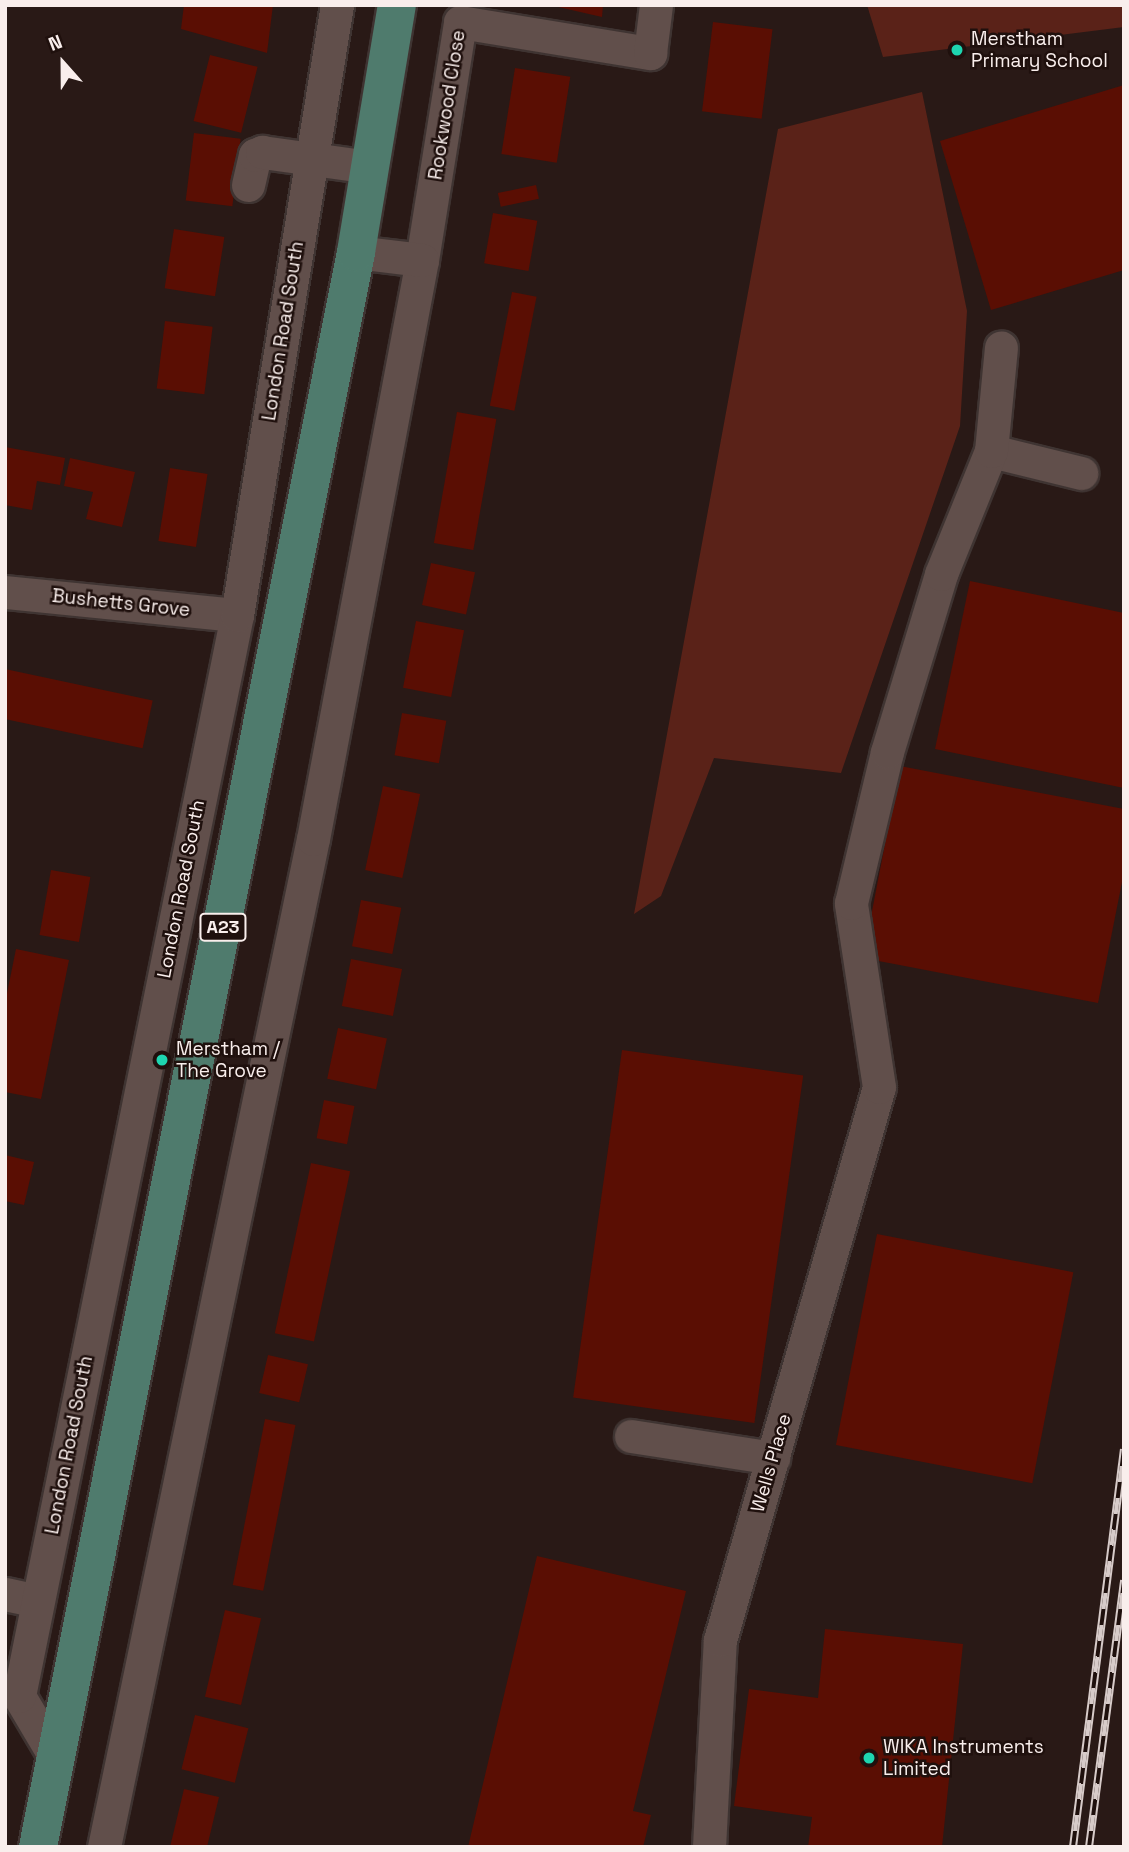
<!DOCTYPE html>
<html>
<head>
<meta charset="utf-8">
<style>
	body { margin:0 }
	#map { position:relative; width:1129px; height:1852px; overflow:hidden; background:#291916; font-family:"Space Grotesk",sans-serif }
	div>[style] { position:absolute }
	.green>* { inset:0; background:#5a2218 }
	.building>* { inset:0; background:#5a0e03; transform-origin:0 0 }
	.roads { filter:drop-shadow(2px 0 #3f3432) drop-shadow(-2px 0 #3f3432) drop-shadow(0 2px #3f3432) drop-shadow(0 -2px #3f3432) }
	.minor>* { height:33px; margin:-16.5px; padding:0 16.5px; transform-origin:16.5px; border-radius:16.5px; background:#614f4b }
	.major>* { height:38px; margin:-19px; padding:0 19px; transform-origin:19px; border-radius:19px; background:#4f7b6d }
	.rail>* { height:8px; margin-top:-4px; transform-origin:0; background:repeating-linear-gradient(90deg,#1f100d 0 16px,#d7cbc9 0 32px); box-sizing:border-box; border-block:2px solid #d7cbc9 }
	.dots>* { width:19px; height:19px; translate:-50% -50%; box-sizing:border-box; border:4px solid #1f100d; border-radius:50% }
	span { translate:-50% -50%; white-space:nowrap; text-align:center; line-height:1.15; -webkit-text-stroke:5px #1f100d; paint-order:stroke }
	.shield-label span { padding:2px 5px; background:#1f100d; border:2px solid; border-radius:5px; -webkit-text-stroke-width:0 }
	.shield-label { font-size:18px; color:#f9eeec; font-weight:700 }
	.poi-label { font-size:19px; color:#f9eeec }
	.left { translate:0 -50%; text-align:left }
	.street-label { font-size:19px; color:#f9eeec }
	.frame { position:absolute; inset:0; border:7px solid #f9eeec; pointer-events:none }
	.north { position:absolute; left:28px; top:28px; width:70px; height:70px; -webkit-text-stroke:5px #1f100d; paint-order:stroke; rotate:339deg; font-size:19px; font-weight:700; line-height:28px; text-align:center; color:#f9eeec }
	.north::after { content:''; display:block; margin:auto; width:24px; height:32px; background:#f9eeec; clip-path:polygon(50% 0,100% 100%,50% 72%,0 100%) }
</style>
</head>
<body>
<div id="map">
	<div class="green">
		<div style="clip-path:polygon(867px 5px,1124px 5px,1124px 27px,883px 57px)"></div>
		<div style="clip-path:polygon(922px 92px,967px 311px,960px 426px,841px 773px,714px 758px,661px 896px,634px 914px,778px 129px)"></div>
	</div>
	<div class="building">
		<div style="clip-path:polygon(184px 5px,273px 5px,267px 53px,181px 29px)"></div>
		<div style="clip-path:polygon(554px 5px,603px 5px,602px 17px,554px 6px)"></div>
		<div style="left:713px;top:22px;width:60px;height:90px;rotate:7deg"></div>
		<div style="left:210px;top:55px;width:49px;height:68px;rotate:14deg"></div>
		<div style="left:515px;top:68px;width:56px;height:87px;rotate:9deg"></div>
		<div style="clip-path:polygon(1124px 85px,1124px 270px,991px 310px,940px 141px)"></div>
		<div style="left:194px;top:133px;width:47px;height:68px;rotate:7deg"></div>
		<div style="left:536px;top:185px;width:14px;height:39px;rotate:78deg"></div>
		<div style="left:493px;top:213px;width:45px;height:51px;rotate:10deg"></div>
		<div style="left:174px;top:229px;width:51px;height:60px;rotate:9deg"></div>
		<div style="left:512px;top:292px;width:25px;height:116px;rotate:11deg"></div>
		<div style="left:165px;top:321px;width:48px;height:68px;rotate:7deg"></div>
		<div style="left:457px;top:412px;width:40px;height:133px;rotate:10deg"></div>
		<div style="clip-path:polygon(5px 447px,65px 458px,60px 485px,37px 481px,32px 510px,5px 505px)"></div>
		<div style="clip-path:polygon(70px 458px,135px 472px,122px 527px,86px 519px,93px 492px,64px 486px)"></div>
		<div style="left:170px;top:468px;width:38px;height:74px;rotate:9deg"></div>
		<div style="left:431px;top:563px;width:45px;height:43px;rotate:12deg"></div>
		<div style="clip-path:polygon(970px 581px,1124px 613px,1124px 788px,935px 749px)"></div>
		<div style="left:416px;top:621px;width:49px;height:68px;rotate:11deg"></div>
		<div style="left:5px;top:669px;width:151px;height:49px;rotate:12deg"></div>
		<div style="left:402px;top:713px;width:45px;height:43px;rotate:10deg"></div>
		<div style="clip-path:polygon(900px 766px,1124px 809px,1124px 872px,1098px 1003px,863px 958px)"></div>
		<div style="left:383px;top:786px;width:38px;height:86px;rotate:12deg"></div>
		<div style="left:51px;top:870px;width:40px;height:66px;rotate:10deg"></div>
		<div style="left:361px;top:900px;width:41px;height:47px;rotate:11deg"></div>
		<div style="clip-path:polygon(16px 949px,69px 960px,41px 1099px,5px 1092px,5px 1003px)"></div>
		<div style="left:351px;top:959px;width:52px;height:48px;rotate:11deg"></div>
		<div style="left:338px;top:1028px;width:50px;height:52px;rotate:12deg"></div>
		<div style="left:622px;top:1050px;width:183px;height:351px;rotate:8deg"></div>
		<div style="left:324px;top:1100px;width:31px;height:39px;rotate:11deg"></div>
		<div style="clip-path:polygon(5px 1155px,34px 1162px,24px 1205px,5px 1201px)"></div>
		<div style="left:311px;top:1163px;width:40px;height:174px;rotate:12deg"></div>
		<div style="left:877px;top:1234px;width:200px;height:215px;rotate:11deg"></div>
		<div style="left:268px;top:1355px;width:41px;height:39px;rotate:13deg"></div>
		<div style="left:265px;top:1419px;width:31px;height:169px;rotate:11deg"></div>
		<div style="clip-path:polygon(537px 1556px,686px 1591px,633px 1811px,651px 1815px,643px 1847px,468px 1847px)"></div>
		<div style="left:225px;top:1610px;width:37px;height:89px;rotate:13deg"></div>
		<div style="clip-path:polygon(825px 1629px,963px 1644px,942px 1847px,808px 1847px,812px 1817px,734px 1806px,749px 1689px,818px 1698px)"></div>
		<div style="left:195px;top:1715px;width:55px;height:56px;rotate:14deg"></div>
		<div style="clip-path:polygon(184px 1789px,219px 1797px,207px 1847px,170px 1847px)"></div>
	</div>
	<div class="roads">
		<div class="minor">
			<div style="left:248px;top:185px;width:31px;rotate:-77deg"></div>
			<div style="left:255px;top:155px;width:8px;rotate:-23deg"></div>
			<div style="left:262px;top:152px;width:109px;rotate:7.9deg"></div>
			<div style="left:422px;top:260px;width:241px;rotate:-80.9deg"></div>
			<div style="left:460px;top:22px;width:193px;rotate:9.3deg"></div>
			<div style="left:650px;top:53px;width:48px;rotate:-82.9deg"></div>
			<div style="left:991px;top:451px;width:93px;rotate:13.7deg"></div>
			<div style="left:5px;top:592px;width:233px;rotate:5.7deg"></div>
			<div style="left:631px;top:1436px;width:144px;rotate:8.8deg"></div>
			<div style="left:5px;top:1594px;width:33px;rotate:12deg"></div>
			<div style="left:57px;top:1760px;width:74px;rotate:-120.7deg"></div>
			<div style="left:19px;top:1696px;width:1103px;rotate:-78.6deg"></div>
			<div style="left:237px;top:615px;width:618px;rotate:-80.69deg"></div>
			<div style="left:104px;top:1847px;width:1029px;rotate:-78.29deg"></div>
			<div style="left:313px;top:839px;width:589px;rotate:-79.34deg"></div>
			<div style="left:422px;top:260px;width:66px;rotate:-173.1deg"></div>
			<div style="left:709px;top:1847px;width:207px;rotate:-87deg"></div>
			<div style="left:720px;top:1640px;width:575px;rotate:-73.96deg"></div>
			<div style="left:879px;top:1087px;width:186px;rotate:-98.7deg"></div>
			<div style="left:851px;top:903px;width:155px;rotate:-76.6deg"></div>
			<div style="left:887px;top:752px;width:186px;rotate:-73.1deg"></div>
			<div style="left:941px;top:574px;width:133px;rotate:-67.9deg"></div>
			<div style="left:991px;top:451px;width:104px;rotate:-84.5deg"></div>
		</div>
		<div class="major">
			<div style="left:38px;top:1847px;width:1626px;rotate:-78.72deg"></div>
			<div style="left:356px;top:252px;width:250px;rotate:-80.6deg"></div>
		</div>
	</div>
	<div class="rail">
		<div style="left:1073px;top:1847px;width:401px;rotate:-82.7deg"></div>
		<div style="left:1089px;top:1847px;width:269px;rotate:-82.5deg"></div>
	</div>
	<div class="dots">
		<div style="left:957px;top:50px;background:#1ed5b0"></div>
		<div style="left:162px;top:1060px;background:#1ed5b0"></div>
		<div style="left:869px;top:1758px;background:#1ed5b0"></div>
	</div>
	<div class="shield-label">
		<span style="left:223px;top:927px">A23</span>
	</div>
	<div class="poi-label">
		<span class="left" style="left:971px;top:50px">Merstham<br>Primary School</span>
		<span class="left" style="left:176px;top:1060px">Merstham /<br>The Grove</span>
		<span class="left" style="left:883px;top:1758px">WIKA Instruments<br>Limited</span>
	</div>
	<div class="street-label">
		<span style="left:447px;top:105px;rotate:-81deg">Rookwood Close</span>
		<span style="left:283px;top:331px;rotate:-81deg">London Road South</span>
		<span style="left:121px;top:603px;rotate:6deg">Bushetts Grove</span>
		<span style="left:181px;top:889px;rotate:-79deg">London Road South</span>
		<span style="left:69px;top:1445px;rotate:-79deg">London Road South</span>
		<span style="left:771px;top:1463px;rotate:-74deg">Wells Place</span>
	</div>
	<div class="frame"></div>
	<div class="north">N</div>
</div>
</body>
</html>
